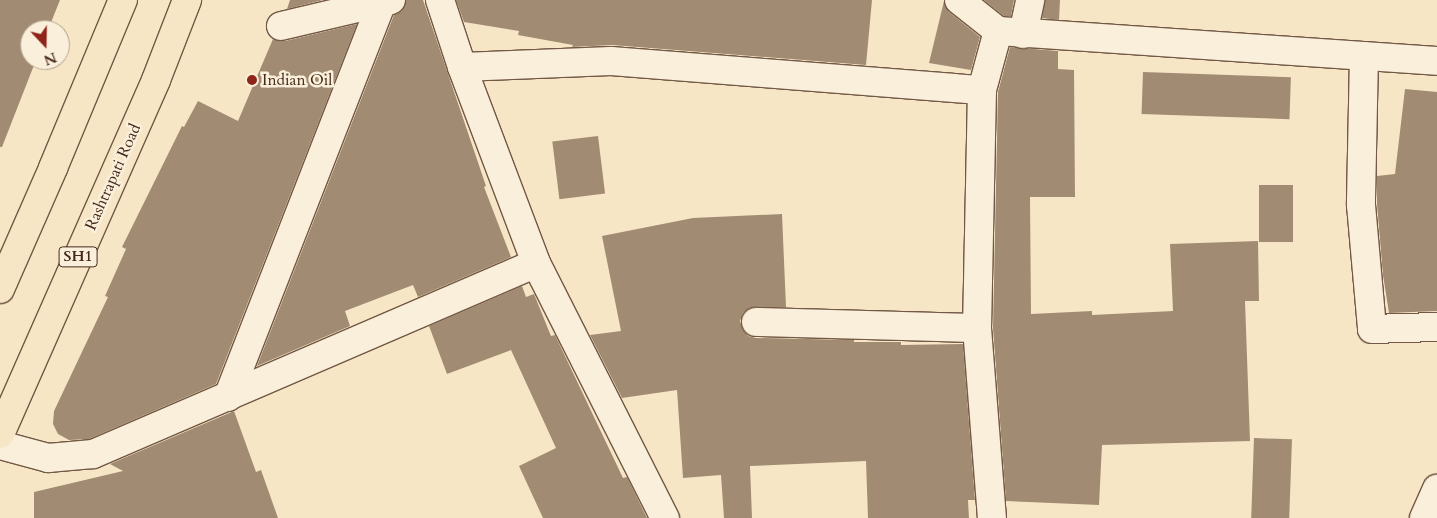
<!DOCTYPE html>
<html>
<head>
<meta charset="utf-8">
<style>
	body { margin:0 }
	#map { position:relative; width:1437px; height:518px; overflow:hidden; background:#f6e6c6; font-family:Cardo,serif }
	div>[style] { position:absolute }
	.building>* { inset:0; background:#a28b73; transform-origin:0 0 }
	.roads { filter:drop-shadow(1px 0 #725845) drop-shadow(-1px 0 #725845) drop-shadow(0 1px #725845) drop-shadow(0 -1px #725845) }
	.minor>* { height:28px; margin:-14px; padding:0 14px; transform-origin:14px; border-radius:14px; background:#f9efda }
	.major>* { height:28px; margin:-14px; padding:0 14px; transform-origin:14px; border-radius:14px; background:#f6e6c6 }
	.dots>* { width:14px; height:14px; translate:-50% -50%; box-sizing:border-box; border:2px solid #f9efda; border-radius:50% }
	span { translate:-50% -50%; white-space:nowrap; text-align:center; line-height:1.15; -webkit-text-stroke:5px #f9efda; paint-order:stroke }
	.shield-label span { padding:1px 4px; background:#f9efda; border:1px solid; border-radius:4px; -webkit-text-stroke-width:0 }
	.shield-label { font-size:15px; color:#46291a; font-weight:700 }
	.poi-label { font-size:16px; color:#46291a }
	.left { translate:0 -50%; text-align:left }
	.street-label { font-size:16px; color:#46291a }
	.north { position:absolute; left:20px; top:20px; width:50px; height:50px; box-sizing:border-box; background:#f9efda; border:1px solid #b1a08d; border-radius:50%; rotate:159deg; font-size:14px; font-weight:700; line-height:20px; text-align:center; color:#46291a }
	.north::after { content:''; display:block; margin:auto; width:18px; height:22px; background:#8f2418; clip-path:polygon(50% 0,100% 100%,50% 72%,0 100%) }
</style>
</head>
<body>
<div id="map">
	<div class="building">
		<div style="clip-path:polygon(0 0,60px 0,48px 30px,30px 30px,30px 60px,36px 60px,2px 147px,0 147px)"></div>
		<div style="clip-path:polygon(290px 0,323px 0,287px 9px)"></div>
		<div style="clip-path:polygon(406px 0,423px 0,486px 186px,484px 187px,511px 257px,418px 297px,413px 285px,345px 311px,350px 326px,257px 366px,394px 15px,402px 11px)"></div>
		<div style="clip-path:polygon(456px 0,872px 0,866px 65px,612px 45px,572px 47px,573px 45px,518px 35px,519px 31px,464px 22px)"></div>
		<div style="clip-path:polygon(984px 0,1014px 0,1011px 16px,1004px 16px)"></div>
		<div style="clip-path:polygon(1045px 0,1060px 0,1059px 20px,1042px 18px)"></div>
		<div style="clip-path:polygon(944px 1px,949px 12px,980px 37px,971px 70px,929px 63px)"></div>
		<div style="clip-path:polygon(357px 24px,216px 384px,89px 439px,69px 440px,58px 434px,53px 424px,54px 411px,108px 297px,105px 296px,126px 249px,122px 247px,182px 126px,184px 127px,198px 101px,238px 121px,273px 39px,285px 41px)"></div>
		<div style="clip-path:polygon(1010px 47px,1058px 51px,1058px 69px,1074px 70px,1075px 197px,1030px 197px,1031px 314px,1092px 311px,1092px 315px,1173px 311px,1170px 244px,1258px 241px,1259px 301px,1245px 301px,1250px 441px,1102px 445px,1099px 505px,1006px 501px,993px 328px,998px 92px)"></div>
		<div style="left:1143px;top:72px;width:148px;height:42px;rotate:2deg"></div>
		<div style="clip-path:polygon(1405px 89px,1437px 92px,1437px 311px,1389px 313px,1383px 275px,1377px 204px,1377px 176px,1395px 174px)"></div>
		<div style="left:598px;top:136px;width:58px;height:46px;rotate:83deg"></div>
		<div style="left:1259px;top:185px;width:34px;height:57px"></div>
		<div style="clip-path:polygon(782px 214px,786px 307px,749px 308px,743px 313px,740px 321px,743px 330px,748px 336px,756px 338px,854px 340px,854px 342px,901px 342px,901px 345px,963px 344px,975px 500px,968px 500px,969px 518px,868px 518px,866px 461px,750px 466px,752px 518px,724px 518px,721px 475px,683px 478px,677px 390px,622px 398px,590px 335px,621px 331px,602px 236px,693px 218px)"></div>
		<div style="clip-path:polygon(522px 286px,526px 297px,534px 294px,551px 336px,555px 335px,623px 478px,627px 477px,647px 518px,543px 518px,519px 466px,556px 448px,511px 350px,447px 374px,429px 326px)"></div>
		<div style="clip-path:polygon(234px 411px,256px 472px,261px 470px,278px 518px,34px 518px,34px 492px,123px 471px,110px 464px)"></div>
		<div style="left:1254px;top:438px;width:38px;height:80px;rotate:2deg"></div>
	</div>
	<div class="roads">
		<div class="minor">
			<div style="left:440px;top:0;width:71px;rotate:71.8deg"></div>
			<div style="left:462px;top:67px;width:210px;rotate:69.3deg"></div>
			<div style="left:959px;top:0;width:50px;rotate:38.5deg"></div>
			<div style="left:998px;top:31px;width:61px;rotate:105.2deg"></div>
			<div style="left:982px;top:90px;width:238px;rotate:91.2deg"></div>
			<div style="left:977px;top:328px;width:191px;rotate:85.5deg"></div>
			<div style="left:281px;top:26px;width:113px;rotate:-13.3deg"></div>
			<div style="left:998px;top:31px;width:440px;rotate:3.9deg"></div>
			<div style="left:1023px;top:34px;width:35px;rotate:-78deg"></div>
			<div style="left:1364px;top:56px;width:149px;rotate:91.2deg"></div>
			<div style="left:1361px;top:205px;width:124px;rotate:84.9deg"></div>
			<div style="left:1372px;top:329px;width:65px;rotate:-1.8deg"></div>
			<div style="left:462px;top:67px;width:149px;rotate:-2.3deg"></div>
			<div style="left:611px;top:61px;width:372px;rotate:4.5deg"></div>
			<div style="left:756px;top:322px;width:221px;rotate:1.6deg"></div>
			<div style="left:228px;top:397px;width:423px;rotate:-68.7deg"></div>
			<div style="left:0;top:445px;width:50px;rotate:15.2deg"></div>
			<div style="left:48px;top:458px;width:45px;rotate:-5.1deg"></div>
			<div style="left:93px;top:454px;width:482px;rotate:-23.3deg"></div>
			<div style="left:536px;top:263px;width:286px;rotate:63.2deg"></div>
			<div style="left:1424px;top:518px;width:32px;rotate:-66deg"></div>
		</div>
		<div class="major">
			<div style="left:0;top:289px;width:132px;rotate:-66.3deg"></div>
			<div style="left:53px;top:168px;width:182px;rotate:-67.4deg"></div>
			<div style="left:0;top:434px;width:387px;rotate:-66.2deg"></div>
			<div style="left:156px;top:80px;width:86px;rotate:-68.8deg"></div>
		</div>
	</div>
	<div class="dots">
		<div style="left:252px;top:80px;background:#8f2418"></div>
	</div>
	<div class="shield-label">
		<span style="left:78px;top:257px">SH1</span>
	</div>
	<div class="poi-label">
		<span class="left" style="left:262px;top:80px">Indian Oil</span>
	</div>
	<div class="street-label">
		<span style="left:113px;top:177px;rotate:-66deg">Rashtrapati Road</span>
	</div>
	<div class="north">N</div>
</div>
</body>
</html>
